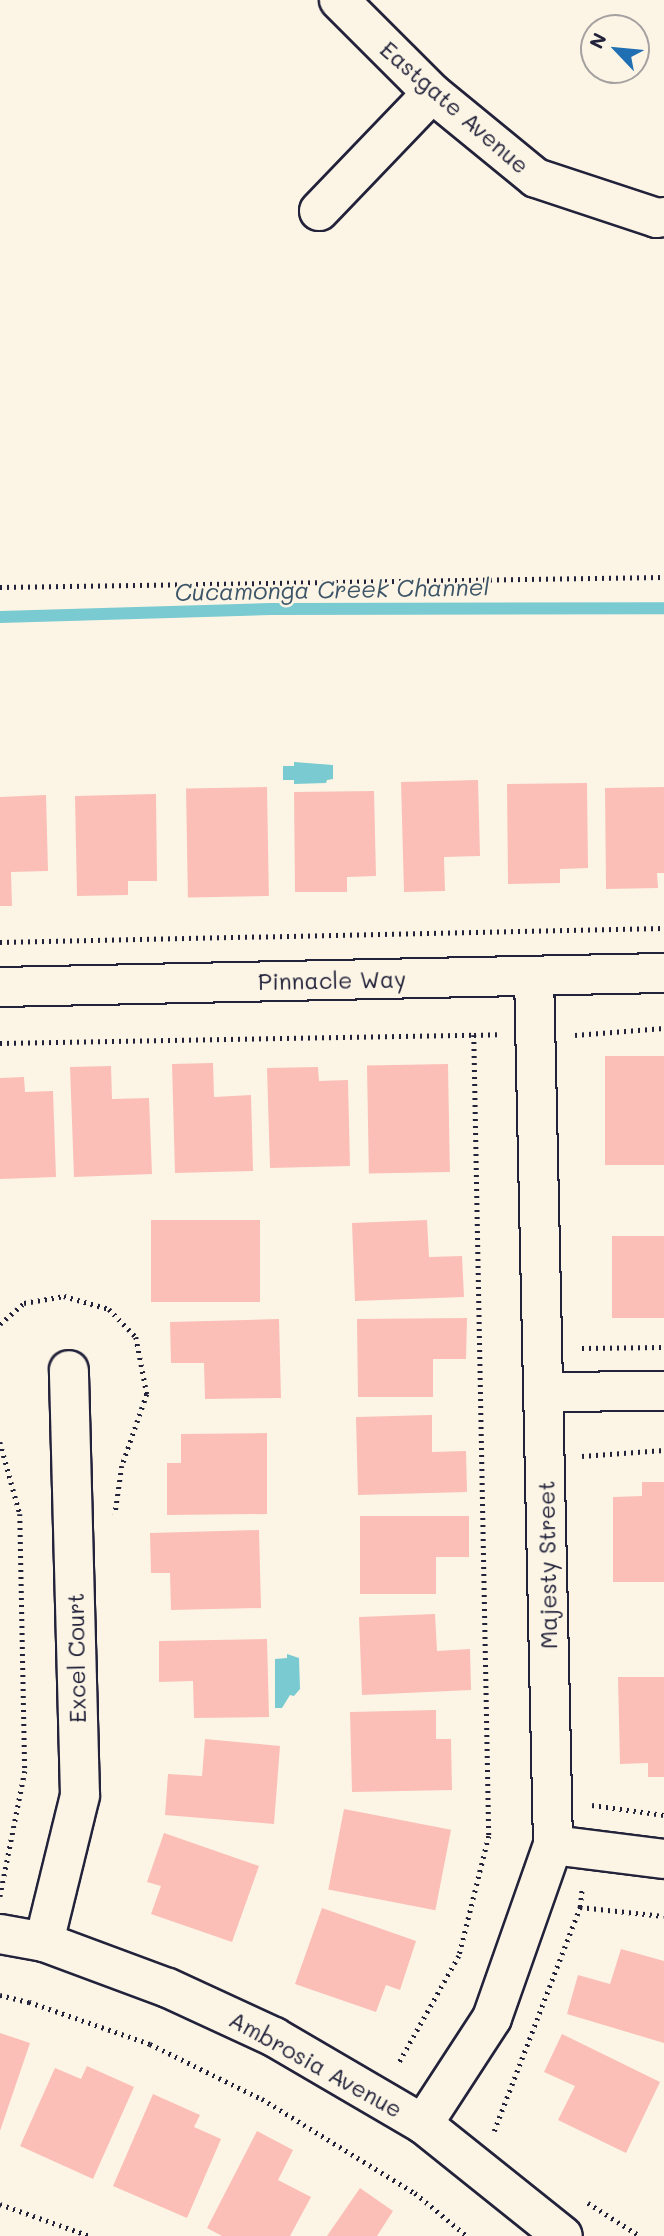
<!DOCTYPE html>
<html>
<head>
<meta charset="utf-8">
<style>
	body { margin:0 }
	#map { position:relative; width:664px; height:2236px; overflow:hidden; background:#fcf5e5; font-family:Mali,sans-serif }
	div>[style] { position:absolute }
	.water>* { inset:0; background:#79cad1 }
	.stream>* { height:12px; margin:-6px; padding:0 6px; transform-origin:6px; border-radius:6px; background:#79cad1 }
	.building>* { inset:0; background:#fbbfb7; transform-origin:0 0 }
	.path>* { height:4.5px; margin-top:-2.25px; transform-origin:0; background:repeating-linear-gradient(90deg,#22223b 0 2px,transparent 0 7px) }
	.roads { filter:drop-shadow(2px 0 #22223b) drop-shadow(-2px 0 #22223b) drop-shadow(0 2px #22223b) drop-shadow(0 -2px #22223b) }
	.minor>* { height:38px; margin:-19px; padding:0 19px; transform-origin:19px; border-radius:19px; background:#fcf5e5 }
	span { translate:-50% -50%; white-space:nowrap; text-align:center; line-height:1.15; -webkit-text-stroke:5px #fcf5e5; paint-order:stroke }
	.street-label { font-size:23px; color:#22223b }
	.water-label { font-size:24px; color:#3c5468; font-style:italic }
	.north { position:absolute; left:580px; top:14px; width:70px; height:70px; box-sizing:border-box; background:#fcf5e5; border:2px solid #a5a1a1; border-radius:50%; rotate:296deg; font-size:19px; font-weight:700; line-height:28px; text-align:center; color:#22223b }
	.north::after { content:''; display:block; margin:auto; width:24px; height:32px; background:#1f6fb2; clip-path:polygon(50% 0,100% 100%,50% 72%,0 100%) }
</style>
</head>
<body>
<div id="map">
	<div class="water">
		<div style="clip-path:polygon(294px 762px,333px 765px,333px 779px,327px 780px,326px 783px,294px 784px,294px 780px,283px 780px,283px 766px,294px 766px)"></div>
		<div style="clip-path:polygon(287px 1654px,299px 1658px,300px 1689px,294px 1696px,290px 1695px,282px 1708px,275px 1708px,275px 1659px,287px 1658px)"></div>
	</div>
	<div class="stream">
		<div style="left:0;top:617px;width:270px;rotate:-1.7deg"></div>
		<div style="left:270px;top:609px;width:394px;rotate:-0.1deg"></div>
	</div>
	<div class="building">
		<div style="clip-path:polygon(478px 780px,480px 856px,444px 857px,445px 891px,404px 892px,401px 782px)"></div>
		<div style="clip-path:polygon(587px 783px,588px 868px,560px 869px,560px 883px,508px 884px,507px 784px)"></div>
		<div style="left:267px;top:787px;width:109px;height:81px;rotate:89deg"></div>
		<div style="clip-path:polygon(664px 787px,664px 873px,657px 873px,658px 888px,606px 889px,605px 788px)"></div>
		<div style="clip-path:polygon(374px 791px,376px 876px,347px 877px,347px 892px,295px 892px,294px 792px)"></div>
		<div style="clip-path:polygon(156px 794px,157px 881px,128px 881px,128px 895px,77px 896px,75px 796px)"></div>
		<div style="clip-path:polygon(46px 795px,48px 871px,11px 872px,12px 906px,0 906px,0 797px)"></div>
		<div style="left:605px;top:1056px;width:59px;height:109px"></div>
		<div style="clip-path:polygon(213px 1063px,214px 1097px,251px 1095px,253px 1171px,175px 1173px,172px 1064px)"></div>
		<div style="left:448px;top:1064px;width:108px;height:81px;rotate:89deg"></div>
		<div style="clip-path:polygon(111px 1066px,112px 1099px,149px 1098px,152px 1174px,74px 1177px,70px 1067px)"></div>
		<div style="clip-path:polygon(318px 1067px,319px 1081px,348px 1080px,350px 1166px,270px 1168px,267px 1068px)"></div>
		<div style="clip-path:polygon(24px 1077px,25px 1092px,53px 1091px,56px 1177px,0 1179px,0 1078px)"></div>
		<div style="left:151px;top:1220px;width:109px;height:82px"></div>
		<div style="clip-path:polygon(427px 1220px,429px 1257px,462px 1256px,464px 1297px,355px 1301px,352px 1223px)"></div>
		<div style="left:664px;top:1236px;width:82px;height:52px;rotate:90deg"></div>
		<div style="clip-path:polygon(467px 1318px,466px 1359px,433px 1359px,433px 1397px,358px 1397px,357px 1319px)"></div>
		<div style="clip-path:polygon(279px 1319px,281px 1398px,205px 1399px,204px 1363px,171px 1363px,170px 1322px)"></div>
		<div style="clip-path:polygon(432px 1415px,432px 1452px,466px 1451px,467px 1492px,358px 1495px,356px 1417px)"></div>
		<div style="clip-path:polygon(267px 1433px,267px 1514px,167px 1515px,167px 1463px,181px 1463px,181px 1434px)"></div>
		<div style="clip-path:polygon(642px 1482px,664px 1482px,664px 1582px,613px 1582px,613px 1497px,642px 1496px)"></div>
		<div style="clip-path:polygon(360px 1516px,469px 1516px,469px 1557px,436px 1557px,436px 1594px,360px 1594px)"></div>
		<div style="clip-path:polygon(259px 1530px,261px 1608px,171px 1610px,170px 1573px,151px 1573px,150px 1533px)"></div>
		<div style="clip-path:polygon(435px 1614px,437px 1651px,470px 1649px,471px 1690px,362px 1695px,359px 1617px)"></div>
		<div style="clip-path:polygon(267px 1639px,269px 1717px,194px 1718px,193px 1681px,159px 1682px,159px 1641px)"></div>
		<div style="clip-path:polygon(618px 1677px,664px 1677px,664px 1777px,648px 1777px,648px 1763px,620px 1764px)"></div>
		<div style="clip-path:polygon(436px 1710px,436px 1739px,451px 1739px,452px 1790px,352px 1792px,350px 1712px)"></div>
		<div style="clip-path:polygon(205px 1739px,280px 1746px,274px 1824px,165px 1815px,168px 1774px,202px 1776px)"></div>
		<div style="left:344px;top:1809px;width:109px;height:82px;rotate:11deg"></div>
		<div style="clip-path:polygon(164px 1833px,259px 1866px,232px 1942px,151px 1914px,161px 1886px,147px 1882px)"></div>
		<div style="clip-path:polygon(322px 1908px,416px 1941px,400px 1990px,386px 1985px,376px 2012px,295px 1984px)"></div>
		<div style="clip-path:polygon(621px 1949px,664px 1961px,664px 2043px,567px 2014px,578px 1975px,610px 1984px)"></div>
		<div style="clip-path:polygon(0 2033px,30px 2043px,0 2131px)"></div>
		<div style="clip-path:polygon(562px 2034px,660px 2082px,626px 2153px,558px 2120px,575px 2086px,544px 2072px)"></div>
		<div style="clip-path:polygon(87px 2066px,134px 2087px,93px 2179px,20px 2146px,55px 2068px,81px 2079px)"></div>
		<div style="clip-path:polygon(153px 2094px,200px 2115px,194px 2127px,221px 2139px,187px 2218px,113px 2186px)"></div>
		<div style="clip-path:polygon(257px 2131px,293px 2150px,278px 2180px,311px 2197px,290px 2236px,222px 2236px,207px 2228px)"></div>
		<div style="clip-path:polygon(360px 2188px,393px 2211px,377px 2236px,327px 2236px)"></div>
	</div>
	<div class="path">
		<div style="left:0;top:587px;width:664px;rotate:-0.86deg"></div>
		<div style="left:0;top:942px;width:664px;rotate:-1.21deg"></div>
		<div style="left:474px;top:1035px;width:23px;rotate:-2deg"></div>
		<div style="left:575px;top:1035px;width:89px;rotate:-4.5deg"></div>
		<div style="left:0;top:1043px;width:474px;rotate:-1deg"></div>
		<div style="left:474px;top:1035px;width:801px;rotate:88.93deg"></div>
		<div style="left:489px;top:1836px;width:124px;rotate:104deg"></div>
		<div style="left:459px;top:1956px;width:123px;rotate:119.3deg"></div>
		<div style="left:0;top:1324px;width:32px;rotate:-41deg"></div>
		<div style="left:24px;top:1303px;width:41px;rotate:-9.9deg"></div>
		<div style="left:64px;top:1296px;width:47px;rotate:16.1deg"></div>
		<div style="left:109px;top:1309px;width:39px;rotate:46deg"></div>
		<div style="left:136px;top:1337px;width:58px;rotate:79.1deg"></div>
		<div style="left:147px;top:1394px;width:76px;rotate:109.1deg"></div>
		<div style="left:122px;top:1466px;width:49px;rotate:98.1deg"></div>
		<div style="left:582px;top:1348px;width:82px;rotate:-0.7deg"></div>
		<div style="left:0;top:1442px;width:75px;rotate:74.5deg"></div>
		<div style="left:20px;top:1514px;width:257px;rotate:88.9deg"></div>
		<div style="left:25px;top:1771px;width:128px;rotate:101.2deg"></div>
		<div style="left:582px;top:1456px;width:82px;rotate:-4.2deg"></div>
		<div style="left:592px;top:1805px;width:73px;rotate:7.9deg"></div>
		<div style="left:580px;top:1907px;width:20px;rotate:-84deg"></div>
		<div style="left:0;top:1995px;width:30px;rotate:14deg"></div>
		<div style="left:29px;top:2002px;width:128px;rotate:19.1deg"></div>
		<div style="left:150px;top:2044px;width:125px;rotate:26.2deg"></div>
		<div style="left:262px;top:2099px;width:180px;rotate:31.6deg"></div>
		<div style="left:415px;top:2193px;width:67px;rotate:39.6deg"></div>
		<div style="left:494px;top:2131px;width:240px;rotate:-69deg"></div>
		<div style="left:580px;top:1907px;width:84px;rotate:6.1deg"></div>
		<div style="left:588px;top:2203px;width:62px;rotate:32.4deg"></div>
		<div style="left:0;top:2204px;width:96px;rotate:19.6deg"></div>
	</div>
	<div class="roads">
		<div class="minor">
			<div style="left:339px;top:0;width:132px;rotate:45deg"></div>
			<div style="left:432px;top:93px;width:134px;rotate:39.3deg"></div>
			<div style="left:536px;top:178px;width:127px;rotate:18.3deg"></div>
			<div style="left:657px;top:218px;width:7px;rotate:-8deg"></div>
			<div style="left:319px;top:211px;width:163px;rotate:-46.2deg"></div>
			<div style="left:0;top:987px;width:664px;rotate:-1.21deg"></div>
			<div style="left:543px;top:1392px;width:121px;rotate:-0.5deg"></div>
			<div style="left:553px;top:1845px;width:112px;rotate:7.2deg"></div>
			<div style="left:0;top:1934px;width:45px;rotate:10.3deg"></div>
			<div style="left:44px;top:1942px;width:132px;rotate:20.4deg"></div>
			<div style="left:168px;top:1988px;width:117px;rotate:24.8deg"></div>
			<div style="left:274px;top:2037px;width:173px;rotate:30.3deg"></div>
			<div style="left:423px;top:2124px;width:179px;rotate:38.7deg"></div>
			<div style="left:44px;top:1942px;width:151px;rotate:-76.2deg"></div>
			<div style="left:80px;top:1795px;width:425px;rotate:-91.5deg"></div>
			<div style="left:423px;top:2124px;width:126px;rotate:-56.9deg"></div>
			<div style="left:492px;top:2018px;width:183px;rotate:-70.6deg"></div>
			<div style="left:553px;top:1845px;width:869px;rotate:-91.25deg"></div>
		</div>
	</div>
	<div class="street-label">
		<span style="left:455px;top:107px;rotate:41deg">Eastgate Avenue</span>
		<span style="left:332px;top:980px;rotate:-1deg">Pinnacle Way</span>
		<span style="left:547px;top:1565px;rotate:-91deg">Majesty Street</span>
		<span style="left:76px;top:1658px;rotate:-91deg">Excel Court</span>
		<span style="left:316px;top:2064px;rotate:29deg">Ambrosia Avenue</span>
	</div>
	<div class="water-label">
		<span style="left:332px;top:589px;rotate:-1deg">Cucamonga Creek Channel</span>
	</div>
	<div class="north">N</div>
</div>
</body>
</html>
